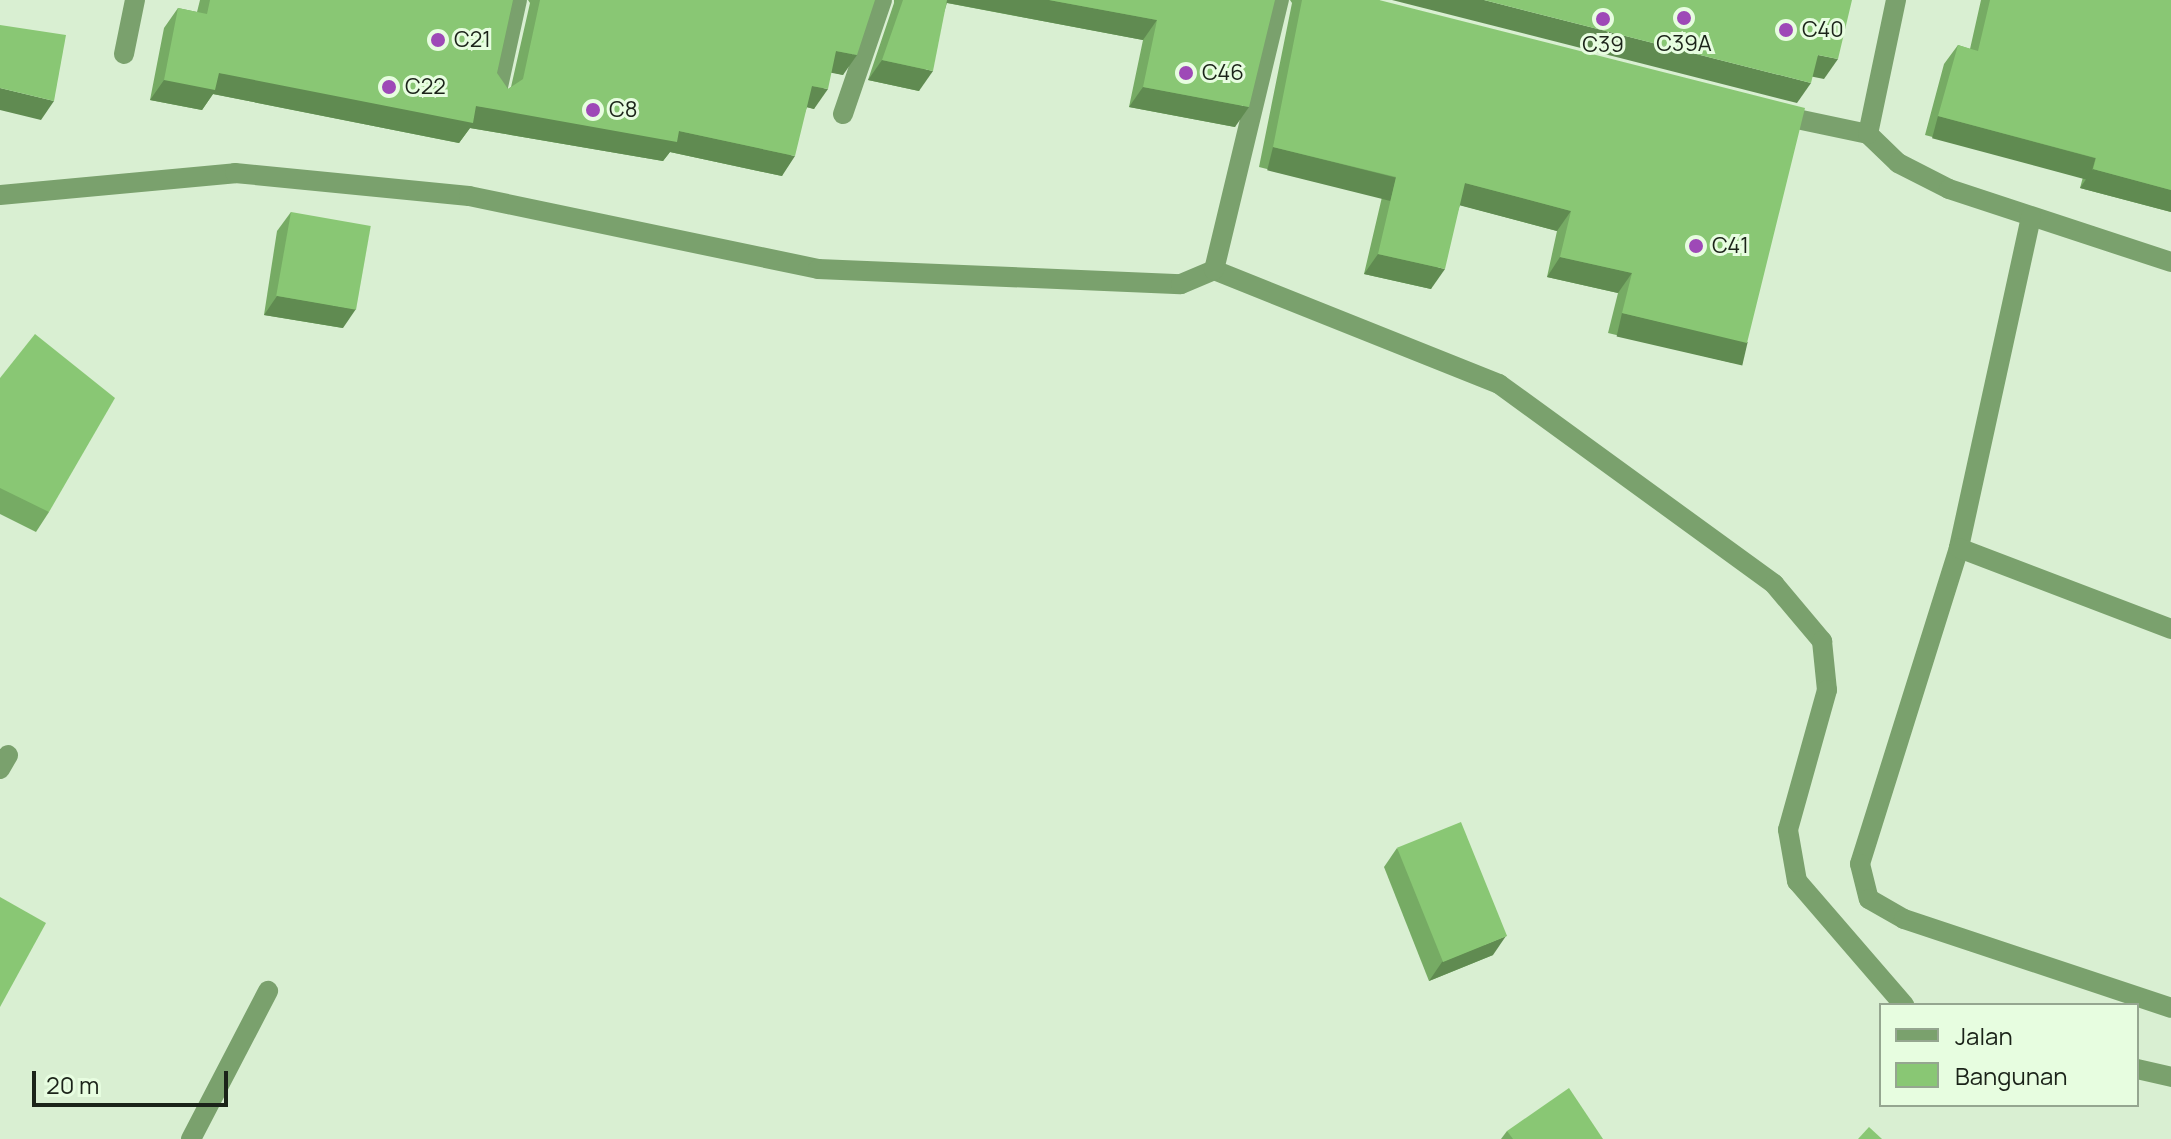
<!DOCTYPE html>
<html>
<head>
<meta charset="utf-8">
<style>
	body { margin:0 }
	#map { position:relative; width:2171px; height:1139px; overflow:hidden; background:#d9efd2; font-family:Manrope,sans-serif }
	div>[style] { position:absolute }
	.minor>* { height:20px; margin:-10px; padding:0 10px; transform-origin:10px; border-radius:10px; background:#7aa16d }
	.wall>* { inset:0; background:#76ab64 }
	.shaded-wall>* { inset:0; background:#608b51; transform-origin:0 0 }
	.building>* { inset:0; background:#89c774; transform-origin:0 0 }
	.dots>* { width:22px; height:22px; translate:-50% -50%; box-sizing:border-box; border:4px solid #e7fde0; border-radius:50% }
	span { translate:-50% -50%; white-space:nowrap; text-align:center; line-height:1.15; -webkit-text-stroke:6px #e7fde0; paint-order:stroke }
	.poi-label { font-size:22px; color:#1b2319 }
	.left { translate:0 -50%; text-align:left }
	.legend { position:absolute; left:1879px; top:1003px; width:260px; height:104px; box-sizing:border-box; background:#e7fde0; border:2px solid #95a690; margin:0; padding:10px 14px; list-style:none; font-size:24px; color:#1b2319 }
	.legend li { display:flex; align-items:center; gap:16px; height:40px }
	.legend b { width:40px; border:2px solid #95a690 }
	.scale { position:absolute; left:32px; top:1071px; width:196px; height:36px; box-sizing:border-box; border:4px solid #1b2319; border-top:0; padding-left:10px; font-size:24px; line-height:28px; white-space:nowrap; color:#1b2319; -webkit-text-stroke:6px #e7fde0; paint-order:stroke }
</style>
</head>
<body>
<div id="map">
	<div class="minor">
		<div style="left:124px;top:54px;width:55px;rotate:-78.5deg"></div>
		<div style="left:496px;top:96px;width:98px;rotate:-77.7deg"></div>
		<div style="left:843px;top:114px;width:120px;rotate:-71.1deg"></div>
		<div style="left:1778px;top:115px;width:92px;rotate:11.9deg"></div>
		<div style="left:1868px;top:134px;width:42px;rotate:44deg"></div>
		<div style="left:1898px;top:163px;width:57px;rotate:27deg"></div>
		<div style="left:1949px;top:189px;width:234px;rotate:18.2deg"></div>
		<div style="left:1868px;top:134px;width:137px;rotate:-78.2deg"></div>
		<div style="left:0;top:195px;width:236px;rotate:-5.3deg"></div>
		<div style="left:235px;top:173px;width:235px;rotate:5.6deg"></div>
		<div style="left:469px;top:196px;width:357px;rotate:11.8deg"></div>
		<div style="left:818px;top:269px;width:363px;rotate:2.4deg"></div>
		<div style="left:1181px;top:284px;width:36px;rotate:-23deg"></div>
		<div style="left:1214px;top:270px;width:307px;rotate:21.8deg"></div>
		<div style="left:1499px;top:384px;width:340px;rotate:36deg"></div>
		<div style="left:1774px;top:584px;width:75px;rotate:49.9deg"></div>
		<div style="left:1822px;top:641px;width:49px;rotate:84.2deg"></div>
		<div style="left:1827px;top:690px;width:145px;rotate:105.6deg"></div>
		<div style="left:1788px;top:830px;width:52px;rotate:80deg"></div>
		<div style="left:1797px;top:881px;width:164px;rotate:49.2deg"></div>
		<div style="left:2031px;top:217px;width:339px;rotate:102.3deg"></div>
		<div style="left:1959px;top:548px;width:331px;rotate:107.4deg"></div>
		<div style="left:1860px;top:864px;width:36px;rotate:76deg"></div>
		<div style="left:1869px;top:899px;width:40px;rotate:29.7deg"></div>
		<div style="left:1904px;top:919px;width:281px;rotate:18.4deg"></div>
		<div style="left:1214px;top:270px;width:278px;rotate:-76.5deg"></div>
		<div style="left:1959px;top:548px;width:227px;rotate:20.9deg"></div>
		<div style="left:0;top:769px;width:16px;rotate:-60deg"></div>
		<div style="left:2137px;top:1069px;width:35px;rotate:13deg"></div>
		<div style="left:191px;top:1139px;width:167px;rotate:-62.5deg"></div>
	</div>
	<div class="wall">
		<div style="clip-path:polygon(200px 0,513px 0,497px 73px,508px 89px,511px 87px,530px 3px,528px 0,875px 0,843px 75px,831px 72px,814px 109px,807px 107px,782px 176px,670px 152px,663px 161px,470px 128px,459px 143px,213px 94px,202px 110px,150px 100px,164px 28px,178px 8px,197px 12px)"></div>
		<div style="clip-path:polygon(894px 0,1275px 0,1235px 127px,1129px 107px,1143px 40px,947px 3px,919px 91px,868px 80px,894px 3px)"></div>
		<div style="clip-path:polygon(1290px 0,1379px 0,1747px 343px,1733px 363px,1608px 333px,1618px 293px,1547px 277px,1557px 231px,1460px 205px,1431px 289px,1364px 274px,1382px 197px,1259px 167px,1292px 3px)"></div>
		<div style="clip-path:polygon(1981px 0,2171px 0,2171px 212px,2080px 188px,2083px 177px,1925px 135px,1944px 64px,1958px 45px,1970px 49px)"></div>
		<div style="clip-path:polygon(291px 212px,343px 328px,264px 315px,277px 231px)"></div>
		<div style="clip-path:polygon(0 378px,49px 512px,36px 532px,0 514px)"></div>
		<div style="clip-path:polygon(1397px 848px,1493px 955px,1429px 981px,1384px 867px)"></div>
		<div style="clip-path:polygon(1507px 1131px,1603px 1139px,1501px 1139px)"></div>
	</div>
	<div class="shaded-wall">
		<div style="clip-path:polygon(938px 0,1049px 0,1157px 20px,1143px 40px,937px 1px)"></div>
		<div style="clip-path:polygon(1392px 0,1484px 0,1811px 83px,1797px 103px)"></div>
		<div style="clip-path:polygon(836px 51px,857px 55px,843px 75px,822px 71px)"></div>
		<div style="clip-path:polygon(1818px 55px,1838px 59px,1824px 79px,1804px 75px)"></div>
		<div style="clip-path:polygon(882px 60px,933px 71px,919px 91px,868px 80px)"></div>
		<div style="clip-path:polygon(219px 73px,476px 106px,679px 131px,795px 156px,782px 176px,670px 152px,663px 161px,470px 128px,459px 143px,213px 94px,202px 110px,150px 100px,164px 80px)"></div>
		<div style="clip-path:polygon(812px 86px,828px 89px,814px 109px,798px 105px)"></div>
		<div style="clip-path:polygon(1143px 87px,1249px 107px,1235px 127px,1129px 107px)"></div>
		<div style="clip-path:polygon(0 88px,54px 101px,41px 120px,0 110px)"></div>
		<div style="left:1938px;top:116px;width:163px;height:23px;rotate:15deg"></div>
		<div style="left:1273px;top:147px;width:127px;height:24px;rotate:14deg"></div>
		<div style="clip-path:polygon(2093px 169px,2171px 190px,2171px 212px,2080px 188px)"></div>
		<div style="clip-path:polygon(1465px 183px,1571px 211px,1557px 231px,1451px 203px)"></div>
		<div style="clip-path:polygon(1378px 254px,1445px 269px,1431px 289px,1364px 274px)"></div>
		<div style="clip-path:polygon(1560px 257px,1632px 273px,1618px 293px,1547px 277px)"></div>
		<div style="clip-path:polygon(277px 296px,356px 309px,343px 328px,264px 315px)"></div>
		<div style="left:1622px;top:313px;width:129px;height:24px;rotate:13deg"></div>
		<div style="clip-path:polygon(1506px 936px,1493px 955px,1429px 981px,1442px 962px)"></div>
	</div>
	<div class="building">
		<div style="clip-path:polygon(210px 0,513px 0,497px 73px,508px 89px,523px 79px,540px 0,875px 0,857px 55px,836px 51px,828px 89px,812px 86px,795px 156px,679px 131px,677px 142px,476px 106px,473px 123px,219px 73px,215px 90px,164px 80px,178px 8px,207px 14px)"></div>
		<div style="clip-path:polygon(903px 0,947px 0,933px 71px,882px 60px)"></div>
		<div style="clip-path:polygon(1049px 0,1275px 0,1249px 107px,1143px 87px,1157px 20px)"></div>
		<div style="clip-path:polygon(1302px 0,1379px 0,1805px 108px,1747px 343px,1622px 313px,1632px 273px,1560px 257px,1571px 211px,1465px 183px,1445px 269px,1378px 254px,1396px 177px,1273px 147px)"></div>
		<div style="clip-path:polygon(1484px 0,1852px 0,1838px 59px,1818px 55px,1811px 83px)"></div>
		<div style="clip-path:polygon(1990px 0,2171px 0,2171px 190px,2093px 169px,2096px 158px,1938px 116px,1958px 45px,1978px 51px)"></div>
		<div style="clip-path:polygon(0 25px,66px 35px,54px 101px,0 88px)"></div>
		<div style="left:291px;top:212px;width:81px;height:85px;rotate:10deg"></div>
		<div style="clip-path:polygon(35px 334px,115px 398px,49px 512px,0 488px,0 378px)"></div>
		<div style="left:1461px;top:822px;width:123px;height:69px;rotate:68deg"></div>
		<div style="clip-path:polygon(0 897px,46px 923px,0 1007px)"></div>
		<div style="clip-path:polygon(1569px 1088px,1603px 1139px,1513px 1139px,1507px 1131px)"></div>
		<div style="clip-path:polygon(1869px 1127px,1882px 1139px,1858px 1139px)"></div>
	</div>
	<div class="dots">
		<div style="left:1684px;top:18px;background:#9e49b7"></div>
		<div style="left:1603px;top:19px;background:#9e49b7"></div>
		<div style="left:1786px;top:30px;background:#9e49b7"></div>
		<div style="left:438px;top:40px;background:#9e49b7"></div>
		<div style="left:1186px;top:73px;background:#9e49b7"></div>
		<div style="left:389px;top:87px;background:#9e49b7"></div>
		<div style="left:593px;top:110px;background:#9e49b7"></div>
		<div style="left:1696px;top:246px;background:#9e49b7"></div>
	</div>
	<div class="poi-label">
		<span class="left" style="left:1802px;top:30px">C40</span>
		<span class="left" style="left:454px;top:40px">C21</span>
		<span style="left:1684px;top:44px">C39A</span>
		<span style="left:1603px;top:45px">C39</span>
		<span class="left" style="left:1202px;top:73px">C46</span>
		<span class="left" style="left:405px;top:87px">C22</span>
		<span class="left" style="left:609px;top:110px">C8</span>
		<span class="left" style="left:1712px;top:246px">C41</span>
	</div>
	<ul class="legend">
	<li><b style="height:10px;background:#7aa16d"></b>Jalan</li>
	<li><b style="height:22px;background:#89c774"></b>Bangunan</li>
	</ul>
	<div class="scale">20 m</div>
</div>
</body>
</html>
